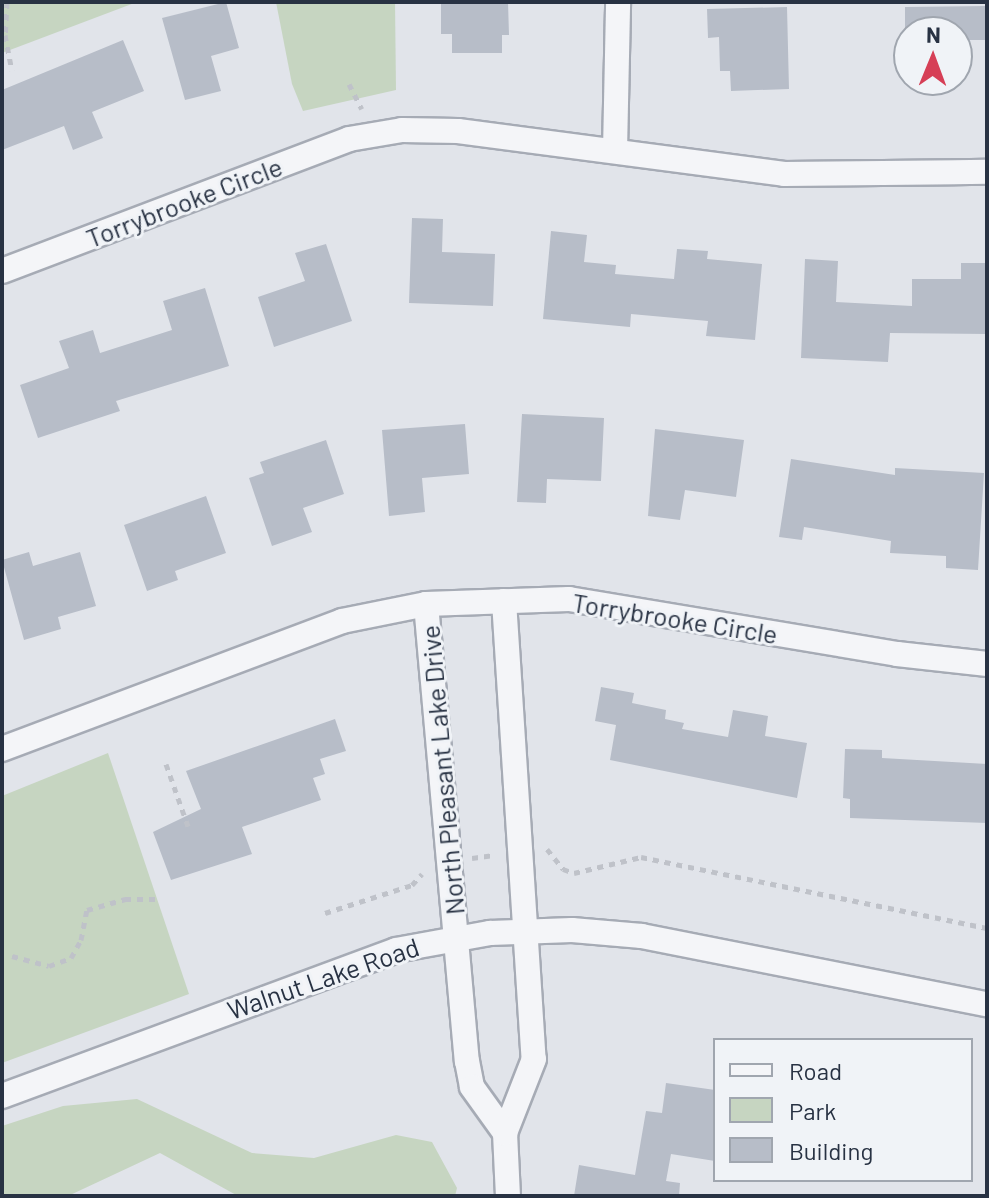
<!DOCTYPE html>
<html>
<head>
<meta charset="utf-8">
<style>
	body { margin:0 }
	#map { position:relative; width:989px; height:1198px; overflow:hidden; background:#e1e4ea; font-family:Barlow,sans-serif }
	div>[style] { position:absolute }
	.green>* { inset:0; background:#c6d5c1 }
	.building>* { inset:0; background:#b7bdc8 }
	.path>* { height:5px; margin-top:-2.5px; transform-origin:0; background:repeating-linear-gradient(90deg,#bfc2c9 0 6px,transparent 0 12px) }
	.roads { filter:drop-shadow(2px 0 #a6abb5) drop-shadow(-2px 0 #a6abb5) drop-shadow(0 2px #a6abb5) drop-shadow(0 -2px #a6abb5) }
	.street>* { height:24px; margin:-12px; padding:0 12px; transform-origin:12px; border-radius:12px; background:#f4f5f8 }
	span { translate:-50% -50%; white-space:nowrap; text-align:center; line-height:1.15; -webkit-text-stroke:6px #f0f3f7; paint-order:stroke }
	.street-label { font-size:26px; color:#283243 }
	.frame { position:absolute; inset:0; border:4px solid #283243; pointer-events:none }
	.legend { position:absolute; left:713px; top:1038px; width:260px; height:144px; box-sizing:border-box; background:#f0f3f7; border:2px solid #a0a6af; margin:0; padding:10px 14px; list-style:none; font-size:24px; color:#283243 }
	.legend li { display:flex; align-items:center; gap:16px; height:40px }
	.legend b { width:40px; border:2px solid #a0a6af }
	.north { position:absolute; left:893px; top:16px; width:80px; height:80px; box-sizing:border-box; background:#f0f3f7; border:2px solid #a0a6af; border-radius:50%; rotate:1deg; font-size:22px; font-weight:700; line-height:32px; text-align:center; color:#283243 }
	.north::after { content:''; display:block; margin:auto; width:28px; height:36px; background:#d63f56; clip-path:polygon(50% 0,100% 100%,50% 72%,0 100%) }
</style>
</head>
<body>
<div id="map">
	<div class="green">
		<div style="clip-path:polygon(2px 2px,137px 2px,2px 53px)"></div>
		<div style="clip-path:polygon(276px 2px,395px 2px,396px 90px,303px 111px,292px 84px)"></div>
		<div style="clip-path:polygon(108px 753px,189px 994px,2px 1063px,2px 796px)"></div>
		<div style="clip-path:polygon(137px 1099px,252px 1153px,314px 1158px,396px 1135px,432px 1142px,457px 1188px,455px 1196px,238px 1196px,160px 1153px,68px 1196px,2px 1196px,2px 1126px,63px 1106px)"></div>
	</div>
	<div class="building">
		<div style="clip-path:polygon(226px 2px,239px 48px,211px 56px,221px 91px,185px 100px,162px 18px)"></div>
		<div style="clip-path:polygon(441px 2px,508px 2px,509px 35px,502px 35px,502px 53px,452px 53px,452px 34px,441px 34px)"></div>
		<div style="clip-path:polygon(987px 6px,987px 40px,957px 40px,957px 32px,905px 32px,905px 7px)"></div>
		<div style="clip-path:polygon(787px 7px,789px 89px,731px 91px,730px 71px,720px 71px,719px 37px,708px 38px,707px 9px)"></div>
		<div style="clip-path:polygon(123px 40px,144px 91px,92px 112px,103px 138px,73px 150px,64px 126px,2px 150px,2px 90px)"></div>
		<div style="clip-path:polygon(412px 218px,443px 219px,442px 252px,495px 254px,493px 306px,409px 303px)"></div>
		<div style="clip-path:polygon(551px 231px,587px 235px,584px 262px,616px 265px,615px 274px,674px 279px,677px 249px,708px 251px,707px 259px,762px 264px,755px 340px,706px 336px,708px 321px,631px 314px,630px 327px,543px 319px)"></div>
		<div style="clip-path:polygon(326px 244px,352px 321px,274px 347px,258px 297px,305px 281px,295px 253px)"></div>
		<div style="clip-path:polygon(805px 259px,838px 261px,836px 302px,912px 306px,912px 279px,961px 279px,961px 263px,987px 263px,987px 334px,890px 333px,888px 362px,801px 358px)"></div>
		<div style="clip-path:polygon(205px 288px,229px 366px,116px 401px,120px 411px,38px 438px,20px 385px,69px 368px,59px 341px,93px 330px,100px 353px,172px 330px,163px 301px)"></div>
		<div style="clip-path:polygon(522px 414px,604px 418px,601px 481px,547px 479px,546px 503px,517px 502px)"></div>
		<div style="clip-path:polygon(465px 424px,469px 474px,422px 478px,425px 512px,389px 516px,382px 430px)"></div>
		<div style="clip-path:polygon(655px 429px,744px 440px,736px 497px,685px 490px,680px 520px,648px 516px)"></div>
		<div style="clip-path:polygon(326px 440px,344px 494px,303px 508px,312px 532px,272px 546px,249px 478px,264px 473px,260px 462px)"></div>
		<div style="clip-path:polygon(791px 459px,895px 475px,895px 468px,984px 473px,978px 570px,946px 568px,946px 556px,890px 553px,891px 541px,804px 527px,802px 540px,779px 537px)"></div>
		<div style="clip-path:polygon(206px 496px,226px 553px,175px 571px,178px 580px,147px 591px,124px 525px)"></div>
		<div style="clip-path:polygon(29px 552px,33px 566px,80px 552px,96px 606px,58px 617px,61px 629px,24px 640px,2px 560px)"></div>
		<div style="clip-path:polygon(601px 687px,634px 693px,632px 703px,666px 710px,665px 719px,684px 723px,682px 729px,728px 737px,733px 710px,768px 716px,765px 736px,807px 743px,797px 798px,610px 760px,616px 725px,595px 721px)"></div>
		<div style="clip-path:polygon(335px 719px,346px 751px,320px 759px,325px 774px,313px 778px,321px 800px,242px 827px,252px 854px,171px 880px,153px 832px,201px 809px,186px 771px)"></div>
		<div style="clip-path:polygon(845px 749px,882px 750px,882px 758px,987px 764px,987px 823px,850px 818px,850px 799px,843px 798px)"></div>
		<div style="clip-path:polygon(666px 1083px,715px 1090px,715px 1161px,671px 1154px,666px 1181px,680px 1183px,679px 1196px,574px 1196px,579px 1165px,635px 1175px,646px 1111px,662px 1113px)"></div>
	</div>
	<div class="path">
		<div style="left:7px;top:2px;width:33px;rotate:93deg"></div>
		<div style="left:5px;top:35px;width:36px;rotate:79deg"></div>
		<div style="left:349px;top:84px;width:28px;rotate:63deg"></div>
		<div style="left:166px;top:764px;width:66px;rotate:70.5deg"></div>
		<div style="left:547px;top:849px;width:26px;rotate:51deg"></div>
		<div style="left:563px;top:869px;width:12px;rotate:20deg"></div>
		<div style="left:574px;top:873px;width:69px;rotate:-13.4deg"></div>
		<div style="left:641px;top:857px;width:353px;rotate:11.6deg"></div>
		<div style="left:472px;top:858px;width:22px;rotate:-8deg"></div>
		<div style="left:325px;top:913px;width:91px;rotate:-17.8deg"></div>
		<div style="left:412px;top:885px;width:15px;rotate:-48deg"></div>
		<div style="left:12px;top:956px;width:38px;rotate:15deg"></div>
		<div style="left:49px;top:966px;width:23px;rotate:-20deg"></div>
		<div style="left:71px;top:958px;width:21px;rotate:-61deg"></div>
		<div style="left:81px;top:940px;width:31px;rotate:-79deg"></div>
		<div style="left:87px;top:910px;width:40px;rotate:-16deg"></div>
		<div style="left:125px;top:899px;width:36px"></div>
	</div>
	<div class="roads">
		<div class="street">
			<div style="left:615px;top:151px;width:149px;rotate:-88.8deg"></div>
			<div style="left:2px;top:271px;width:371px;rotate:-20.8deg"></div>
			<div style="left:349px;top:139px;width:54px;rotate:-9.6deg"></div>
			<div style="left:402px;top:130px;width:56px;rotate:1deg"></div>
			<div style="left:458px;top:131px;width:329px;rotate:7.5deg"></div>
			<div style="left:784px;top:174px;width:203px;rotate:-0.6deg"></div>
			<div style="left:504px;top:601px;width:459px;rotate:86.3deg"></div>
			<div style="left:534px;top:1059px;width:79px;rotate:111.4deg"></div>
			<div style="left:505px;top:1133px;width:63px;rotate:87.3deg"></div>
			<div style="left:426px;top:604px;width:459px;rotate:84.9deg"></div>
			<div style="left:467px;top:1061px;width:26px;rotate:79deg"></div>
			<div style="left:472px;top:1087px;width:57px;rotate:54.3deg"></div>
			<div style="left:2px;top:749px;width:363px;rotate:-20.6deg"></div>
			<div style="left:342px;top:621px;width:86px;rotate:-11.4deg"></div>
			<div style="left:426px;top:604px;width:143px;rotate:-2deg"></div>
			<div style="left:569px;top:599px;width:333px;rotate:9.5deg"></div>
			<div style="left:897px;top:654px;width:91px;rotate:6.3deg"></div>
			<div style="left:2px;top:1096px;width:420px;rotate:-20.3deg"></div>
			<div style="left:396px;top:950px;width:96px;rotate:-10.3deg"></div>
			<div style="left:490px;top:933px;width:82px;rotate:-2.1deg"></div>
			<div style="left:572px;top:930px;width:70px;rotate:4.9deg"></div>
			<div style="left:642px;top:936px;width:352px;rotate:11.2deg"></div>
		</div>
	</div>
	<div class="street-label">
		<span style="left:184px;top:202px;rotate:-21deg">Torrybrooke Circle</span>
		<span style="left:675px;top:618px;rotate:9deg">Torrybrooke Circle</span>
		<span style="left:442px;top:770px;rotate:-95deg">North Pleasant Lake Drive</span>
		<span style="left:323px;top:978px;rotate:-19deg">Walnut Lake Road</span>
	</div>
	<div class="frame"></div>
	<ul class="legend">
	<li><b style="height:10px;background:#f4f5f8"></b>Road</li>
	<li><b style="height:22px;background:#c6d5c1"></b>Park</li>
	<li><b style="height:22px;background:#b7bdc8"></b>Building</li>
	</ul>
	<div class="north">N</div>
</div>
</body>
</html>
